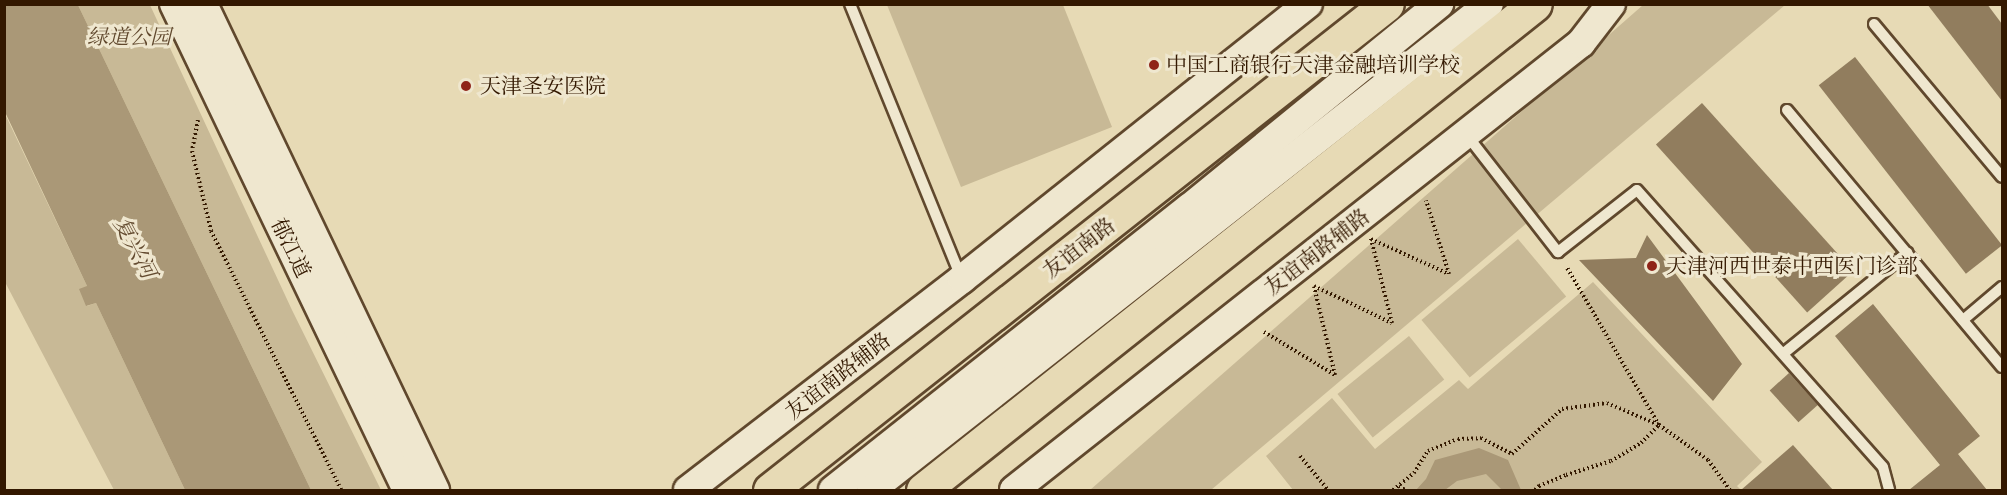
<!DOCTYPE html>
<html>
<head>
<meta charset="utf-8">
<style>
	body { margin:0 }
	#map { position:relative; width:2007px; height:495px; overflow:hidden; background:#e7dab5; font-family:"IM FELL French Canon","Noto Serif SC",serif }
	div>[style] { position:absolute }
	.green>* { inset:0; background:#c8b996; transform-origin:0 0 }
	.water>* { inset:0; background:#aa9877 }
	.building>* { inset:0; background:#917d5e; transform-origin:0 0 }
	.path>* { height:4px; margin-top:-2px; transform-origin:0; background:repeating-linear-gradient(90deg,#331800 0 1.5px,transparent 0 4.5px) }
	.roads { filter:drop-shadow(2px 0 #60482d) drop-shadow(-2px 0 #60482d) drop-shadow(0 2px #60482d) drop-shadow(0 -2px #60482d) }
	.lane>* { height:10px; margin:-5px; padding:0 5px; transform-origin:5px; border-radius:5px; background:#efe7cf }
	.secondary>* { height:28px; margin:-14px; padding:0 14px; transform-origin:14px; border-radius:14px; background:#efe7cf }
	.primary>* { height:33px; margin:-16.5px; padding:0 16.5px; transform-origin:16.5px; border-radius:16.5px; background:#e7dab5 }
	.dots>* { width:16px; height:16px; translate:-50% -50%; box-sizing:border-box; border:3px solid #efe7cf; border-radius:50% }
	span { translate:-50% -50%; white-space:nowrap; text-align:center; line-height:1.15; -webkit-text-stroke:6px #efe7cf; paint-order:stroke }
	.park-label { font-size:21px; color:#60482d; font-style:italic }
	.poi-label { font-size:21px; color:#331800 }
	.left { translate:0 -50%; text-align:left }
	.street-label { font-size:21px; color:#331800 }
	.water-label { font-size:22px; color:#634b30; font-style:italic }
	.frame { position:absolute; inset:0; border:6px solid #331800; pointer-events:none }
</style>
</head>
<body>
<div id="map">
	<div class="green">
		<div style="clip-path:polygon(78px 5px,150px 5px,292px 310px,381px 490px,311px 490px)"></div>
		<div style="clip-path:polygon(887px 5px,1063px 5px,1112px 127px,961px 187px)"></div>
		<div style="clip-path:polygon(1643px 5px,1785px 5px,1211px 490px,1090px 490px)"></div>
		<div style="clip-path:polygon(4px 112px,87px 286px,87px 306px,96px 303px,185px 490px,114px 490px,5px 282px)"></div>
		<div style="left:1518px;top:239px;width:75px;height:126px;rotate:50deg"></div>
		<div style="clip-path:polygon(1593px 282px,1762px 462px,1737px 486px,1741px 490px,1293px 490px,1266px 456px,1332px 398px,1375px 449px,1459px 380px,1468px 389px)"></div>
		<div style="left:1409px;top:336px;width:56px;height:92px;rotate:51deg"></div>
	</div>
	<div class="water">
		<div style="clip-path:polygon(5px 4px,78px 5px,311px 490px,185px 490px,96px 303px,86px 306px,79px 289px,87px 286px,5px 112px)"></div>
		<div style="clip-path:polygon(1479px 448px,1508px 460px,1521px 490px,1502px 490px,1486px 474px,1457px 481px,1445px 490px,1416px 490px,1426px 479px,1435px 460px)"></div>
	</div>
	<div class="building">
		<div style="clip-path:polygon(1927px 4px,1987px 4px,2002px 24px,2002px 101px)"></div>
		<div style="left:1855px;top:57px;width:239px;height:46px;rotate:52deg"></div>
		<div style="left:1702px;top:103px;width:226px;height:62px;rotate:48deg"></div>
		<div style="clip-path:polygon(1647px 235px,1742px 364px,1713px 401px,1579px 260px,1636px 258px)"></div>
		<div style="clip-path:polygon(1873px 304px,1980px 436px,1958px 454px,1987px 490px,1909px 490px,1940px 465px,1835px 336px)"></div>
		<div style="left:1789px;top:373px;width:43px;height:26px;rotate:48deg"></div>
		<div style="clip-path:polygon(1793px 445px,1833px 490px,1741px 490px)"></div>
	</div>
	<div class="path">
		<div style="left:198px;top:120px;width:32px;rotate:101deg"></div>
		<div style="left:192px;top:151px;width:82px;rotate:76.6deg"></div>
		<div style="left:211px;top:231px;width:290px;rotate:63.3deg"></div>
		<div style="left:1264px;top:332px;width:83px;rotate:31.2deg"></div>
		<div style="left:1335px;top:375px;width:91px;rotate:-103.3deg"></div>
		<div style="left:1314px;top:286px;width:86px;rotate:25.4deg"></div>
		<div style="left:1392px;top:323px;width:87px;rotate:-104deg"></div>
		<div style="left:1371px;top:239px;width:85px;rotate:24.2deg"></div>
		<div style="left:1449px;top:274px;width:77px;rotate:-107.3deg"></div>
		<div style="left:1300px;top:456px;width:44px;rotate:50.5deg"></div>
		<div style="left:1399px;top:486px;width:7px;rotate:34deg"></div>
		<div style="left:1393px;top:490px;width:27px;rotate:-39deg"></div>
		<div style="left:1414px;top:473px;width:26px;rotate:-58deg"></div>
		<div style="left:1428px;top:451px;width:32px;rotate:-22deg"></div>
		<div style="left:1458px;top:439px;width:23px;rotate:-2deg"></div>
		<div style="left:1481px;top:438px;width:35px;rotate:27deg"></div>
		<div style="left:1512px;top:454px;width:67px;rotate:-42deg"></div>
		<div style="left:1562px;top:409px;width:45px;rotate:-7.6deg"></div>
		<div style="left:1607px;top:403px;width:56px;rotate:22.9deg"></div>
		<div style="left:1659px;top:425px;width:60px;rotate:35.5deg"></div>
		<div style="left:1708px;top:460px;width:37px;rotate:54deg"></div>
		<div style="left:1535px;top:490px;width:6px;rotate:-45deg"></div>
		<div style="left:1539px;top:486px;width:29px;rotate:-22deg"></div>
		<div style="left:1566px;top:475px;width:47px;rotate:-17.3deg"></div>
		<div style="left:1611px;top:461px;width:35px;rotate:-31deg"></div>
		<div style="left:1641px;top:443px;width:25px;rotate:-45deg"></div>
		<div style="left:1659px;top:425px;width:184px;rotate:-120.3deg"></div>
	</div>
	<div class="roads">
		<div class="lane">
			<div style="left:850px;top:4px;width:295px;rotate:67.9deg"></div>
			<div style="left:1874px;top:24px;width:199px;rotate:50.1deg"></div>
			<div style="left:1787px;top:110px;width:335px;rotate:50.1deg"></div>
			<div style="left:1466px;top:134px;width:150px;rotate:52.1deg"></div>
			<div style="left:1558px;top:252px;width:100px;rotate:-38.1deg"></div>
			<div style="left:1637px;top:190px;width:370px;rotate:48.4deg"></div>
			<div style="left:1883px;top:467px;width:24px;rotate:75deg"></div>
			<div style="left:1963px;top:320px;width:51px;rotate:-40.2deg"></div>
			<div style="left:1784px;top:353px;width:159px;rotate:-39.1deg"></div>
		</div>
		<div class="secondary">
			<div style="left:174px;top:4px;width:539px;rotate:64.39deg"></div>
			<div style="left:203px;top:4px;width:539px;rotate:64.48deg"></div>
			<div style="left:688px;top:490px;width:346px;rotate:-37.6deg"></div>
			<div style="left:962px;top:279px;width:442px;rotate:-38.5deg"></div>
			<div style="left:833px;top:490px;width:454px;rotate:-38.4deg"></div>
			<div style="left:1189px;top:208px;width:323px;rotate:-39.2deg"></div>
			<div style="left:871px;top:490px;width:786px;rotate:-38.18deg"></div>
			<div style="left:1014px;top:490px;width:722px;rotate:-38.25deg"></div>
			<div style="left:1581px;top:43px;width:49px;rotate:-52.4deg"></div>
		</div>
		<div class="primary">
			<div style="left:770px;top:490px;width:785px;rotate:-38.23deg"></div>
			<div style="left:923px;top:490px;width:781px;rotate:-38.45deg"></div>
		</div>
	</div>
	<div class="dots">
		<div style="left:1154px;top:65px;background:#8f2418"></div>
		<div style="left:466px;top:86px;background:#8f2418"></div>
		<div style="left:1652px;top:266px;background:#8f2418"></div>
	</div>
	<div class="park-label">
		<span style="left:129px;top:37px">绿道公园</span>
	</div>
	<div class="poi-label">
		<span class="left" style="left:1166px;top:65px">中国工商银行天津金融培训学校</span>
		<span class="left" style="left:480px;top:86px">天津圣安医院</span>
		<span class="left" style="left:1666px;top:266px">天津河西世泰中西医门诊部</span>
	</div>
	<div class="street-label">
		<span style="left:291px;top:248px;rotate:64deg">郁江道</span>
		<span style="left:1079px;top:248px;rotate:-38deg">友谊南路</span>
		<span style="left:1317px;top:252px;rotate:-38deg">友谊南路辅路</span>
		<span style="left:838px;top:376px;rotate:-38deg">友谊南路辅路</span>
	</div>
	<div class="water-label">
		<span style="left:134px;top:248px;rotate:62deg">复兴河</span>
	</div>
	<div class="frame"></div>
</div>
</body>
</html>
